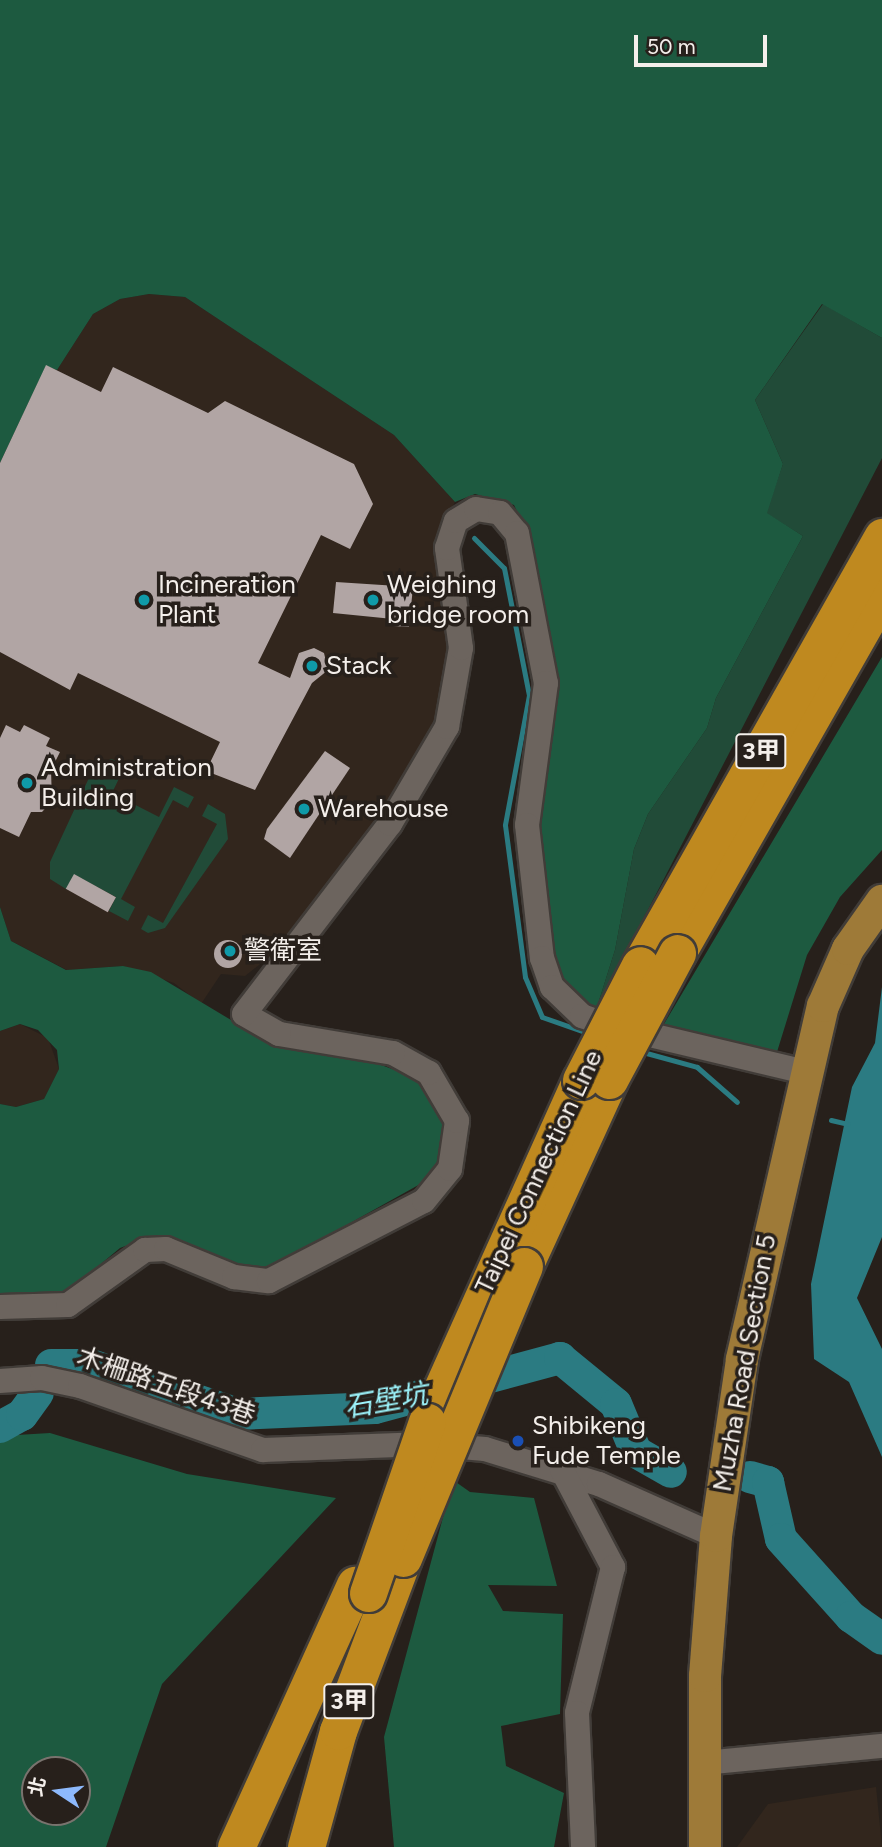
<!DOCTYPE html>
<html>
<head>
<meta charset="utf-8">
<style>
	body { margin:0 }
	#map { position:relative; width:882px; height:1847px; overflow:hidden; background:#27201b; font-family:Figtree,"Noto Sans TC",sans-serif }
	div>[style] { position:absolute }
	.built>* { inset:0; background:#32261d }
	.green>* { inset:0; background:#214b38 }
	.forest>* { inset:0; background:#1d5a40 }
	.water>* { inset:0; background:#2b7b82 }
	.stream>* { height:5px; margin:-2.5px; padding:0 2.5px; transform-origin:2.5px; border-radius:2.5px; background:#2b7b82 }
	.river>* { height:32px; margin:-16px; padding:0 16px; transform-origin:16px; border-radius:16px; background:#2b7b82 }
	.building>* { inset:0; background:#b1a5a4; transform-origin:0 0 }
	.round { border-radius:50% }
	.roads { filter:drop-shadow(2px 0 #413c38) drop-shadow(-2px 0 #413c38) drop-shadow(0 2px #413c38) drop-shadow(0 -2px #413c38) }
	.minor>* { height:24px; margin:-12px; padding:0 12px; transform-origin:12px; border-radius:12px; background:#6c645e }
	.major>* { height:32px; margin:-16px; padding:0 16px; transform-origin:16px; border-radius:16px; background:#9e7a38 }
	.highway>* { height:37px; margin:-18.5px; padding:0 18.5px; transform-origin:18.5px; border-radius:18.5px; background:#bf891f }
	.bridges { filter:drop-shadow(2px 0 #413c38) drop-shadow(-2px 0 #413c38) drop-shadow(0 2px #413c38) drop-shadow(0 -2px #413c38) }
	.highway-bridge>* { height:37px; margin:-18.5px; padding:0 18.5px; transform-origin:18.5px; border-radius:18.5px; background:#bf891f }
	.dots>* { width:19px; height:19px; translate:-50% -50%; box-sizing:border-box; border:4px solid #27201b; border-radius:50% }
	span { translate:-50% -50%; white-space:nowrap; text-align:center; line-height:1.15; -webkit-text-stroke:7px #27201b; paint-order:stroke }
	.shield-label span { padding:2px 5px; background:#27201b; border:2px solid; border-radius:5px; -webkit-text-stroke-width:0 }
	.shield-label { font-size:24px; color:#f4efeb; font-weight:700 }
	.poi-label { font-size:26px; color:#f4efeb }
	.left { translate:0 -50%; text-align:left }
	.street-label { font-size:26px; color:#f4efeb }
	.water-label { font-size:28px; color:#9cf4fc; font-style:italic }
	.north { position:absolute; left:21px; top:1756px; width:70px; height:70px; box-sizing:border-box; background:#27201b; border:2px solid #79736e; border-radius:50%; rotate:283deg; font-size:19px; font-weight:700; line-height:28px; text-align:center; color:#f4efeb }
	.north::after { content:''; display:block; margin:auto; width:24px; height:32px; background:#8db9fc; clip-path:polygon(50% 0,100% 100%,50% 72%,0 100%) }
	.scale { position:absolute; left:634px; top:35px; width:133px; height:32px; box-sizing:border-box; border:4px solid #f4efeb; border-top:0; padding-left:9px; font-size:21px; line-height:24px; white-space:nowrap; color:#f4efeb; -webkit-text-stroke:5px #27201b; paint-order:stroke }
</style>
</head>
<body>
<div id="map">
	<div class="built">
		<div style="clip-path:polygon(149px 294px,185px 297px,394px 435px,455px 502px,434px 545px,450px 641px,439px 719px,393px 801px,278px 950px,245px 976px,221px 974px,201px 1004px,174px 983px,123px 966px,67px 970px,11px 941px,0 907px,0 463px,46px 365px,57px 370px,93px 314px,120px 299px)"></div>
		<div style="clip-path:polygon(20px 1024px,48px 1038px,59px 1069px,44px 1099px,16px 1107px,0 1104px,0 1031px)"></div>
		<div style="clip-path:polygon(876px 1787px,882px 1847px,737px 1847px,768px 1804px)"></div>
	</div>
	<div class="green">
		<div style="clip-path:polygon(823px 304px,882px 338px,882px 458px,596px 1010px,615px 950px,634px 849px,648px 814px,707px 728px,716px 698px,803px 536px,766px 513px,783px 464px,755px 400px)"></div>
		<div style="clip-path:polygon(111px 759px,126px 764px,112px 793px,159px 817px,174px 787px,194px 797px,188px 808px,173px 800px,121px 899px,135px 907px,128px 921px,109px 911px,116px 897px,75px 875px,66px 889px,50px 879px,50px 862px,94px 767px)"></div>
		<div style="clip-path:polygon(208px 804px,225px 814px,228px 839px,165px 928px,148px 933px,141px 929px,148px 915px,163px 923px,217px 824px,202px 816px)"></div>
	</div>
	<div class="forest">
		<div style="clip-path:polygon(0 0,882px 0,882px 338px,822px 304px,755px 400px,783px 464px,767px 513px,803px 536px,716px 698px,707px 728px,648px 814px,634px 849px,615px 950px,596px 1010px,579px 1001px,556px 968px,537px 819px,556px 683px,534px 548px,514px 505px,475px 494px,455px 502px,394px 435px,185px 297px,149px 294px,120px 299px,93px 314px,57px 370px,46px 366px,0 463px)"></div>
		<div style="clip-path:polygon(882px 657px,882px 850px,840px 897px,807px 955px,777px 1052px,661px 1029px)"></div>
		<div style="clip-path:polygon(0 907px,11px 941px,66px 970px,123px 966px,151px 972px,271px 1044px,362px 1058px,414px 1077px,444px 1116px,445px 1140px,431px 1178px,266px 1270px,139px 1241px,120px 1248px,66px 1293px,0 1296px,0 1104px,16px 1107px,44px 1099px,59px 1069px,57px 1050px,38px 1030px,20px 1024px,0 1031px)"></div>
		<div style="clip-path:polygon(evenodd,50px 1433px,187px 1474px,336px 1498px,162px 1684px,106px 1847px,0 1847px,0 1436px,50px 1433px,35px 1770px,77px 1770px,77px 1812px,35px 1812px,35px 1770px)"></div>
		<div style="clip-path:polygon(453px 1480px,470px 1492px,534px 1498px,557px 1586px,488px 1585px,503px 1611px,563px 1614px,560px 1714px,501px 1726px,506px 1766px,564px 1793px,554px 1847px,394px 1847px,384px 1737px)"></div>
	</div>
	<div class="water">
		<div style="clip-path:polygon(882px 987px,882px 1237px,857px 1298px,882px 1349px,882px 1457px,849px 1382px,814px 1359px,811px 1284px,852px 1087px,875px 1043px)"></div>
	</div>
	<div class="stream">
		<div style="left:474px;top:538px;width:42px;rotate:45deg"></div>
		<div style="left:504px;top:568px;width:129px;rotate:78.9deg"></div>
		<div style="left:529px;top:695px;width:132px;rotate:100.5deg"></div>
		<div style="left:505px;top:825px;width:153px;rotate:82.5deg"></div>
		<div style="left:525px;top:977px;width:43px;rotate:67deg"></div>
		<div style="left:542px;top:1017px;width:52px;rotate:19.1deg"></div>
		<div style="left:639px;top:1051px;width:60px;rotate:15.4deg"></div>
		<div style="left:697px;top:1067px;width:53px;rotate:41.2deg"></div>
		<div style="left:831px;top:1120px;width:17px;rotate:13deg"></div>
	</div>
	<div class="river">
		<div style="left:51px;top:1365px;width:40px"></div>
		<div style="left:91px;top:1365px;width:155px;rotate:18.4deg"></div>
		<div style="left:238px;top:1414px;width:137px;rotate:-2.5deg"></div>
		<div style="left:375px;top:1408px;width:192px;rotate:-15.1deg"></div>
		<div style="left:560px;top:1358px;width:72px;rotate:39.4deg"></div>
		<div style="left:616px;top:1404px;width:52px;rotate:67.4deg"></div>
		<div style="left:636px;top:1452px;width:40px;rotate:29.7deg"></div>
		<div style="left:0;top:1427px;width:25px;rotate:-29deg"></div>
		<div style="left:22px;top:1415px;width:27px;rotate:-54deg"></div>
		<div style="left:750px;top:1477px;width:19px;rotate:16deg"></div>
		<div style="left:768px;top:1482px;width:58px;rotate:77.2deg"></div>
		<div style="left:781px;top:1539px;width:105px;rotate:48.1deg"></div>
		<div style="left:851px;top:1617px;width:38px;rotate:35deg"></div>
	</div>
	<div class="building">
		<div style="clip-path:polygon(46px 365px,101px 392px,113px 367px,208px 413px,225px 401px,354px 464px,373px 504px,350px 549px,321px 535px,258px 663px,290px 678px,299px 653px,314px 648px,324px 653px,328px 670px,312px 683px,255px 790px,206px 771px,220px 742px,78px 673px,70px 690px,0 652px,0 463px)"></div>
		<div style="clip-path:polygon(336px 582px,413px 587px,409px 627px,393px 626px,393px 619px,333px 613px)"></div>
		<div style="clip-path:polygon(6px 725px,20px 732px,24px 725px,50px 738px,46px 746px,60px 752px,51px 770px,52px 801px,42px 812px,31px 812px,19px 837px,0 828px,0 738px)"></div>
		<div style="clip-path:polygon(325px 751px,350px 768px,290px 858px,264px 839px,267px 829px)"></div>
		<div style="left:74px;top:874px;width:48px;height:17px;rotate:29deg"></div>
		<div class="round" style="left:214px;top:940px;width:28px;height:28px"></div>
	</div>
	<div class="roads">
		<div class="minor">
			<div style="left:0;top:1307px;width:68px;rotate:-1.7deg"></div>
			<div style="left:68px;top:1305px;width:95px;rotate:-35.5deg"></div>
			<div style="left:145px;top:1250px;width:21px;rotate:-3deg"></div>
			<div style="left:166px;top:1249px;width:74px;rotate:22.4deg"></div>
			<div style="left:234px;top:1277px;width:35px;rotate:7deg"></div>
			<div style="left:269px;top:1281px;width:174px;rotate:-27.3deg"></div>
			<div style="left:424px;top:1201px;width:41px;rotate:-50.9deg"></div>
			<div style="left:450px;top:1169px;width:49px;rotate:-81.7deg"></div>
			<div style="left:457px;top:1121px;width:56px;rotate:-120.3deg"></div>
			<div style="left:429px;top:1073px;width:41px;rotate:-150.9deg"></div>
			<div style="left:393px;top:1053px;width:116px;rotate:-170.5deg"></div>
			<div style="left:279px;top:1034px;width:40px;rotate:-150.3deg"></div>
			<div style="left:244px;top:1014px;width:240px;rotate:-52.5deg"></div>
			<div style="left:390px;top:824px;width:113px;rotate:-59.6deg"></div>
			<div style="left:447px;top:727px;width:80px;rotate:-80deg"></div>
			<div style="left:461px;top:648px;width:101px;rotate:-98deg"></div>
			<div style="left:447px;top:548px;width:28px;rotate:-72deg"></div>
			<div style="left:456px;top:521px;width:23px;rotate:-31deg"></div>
			<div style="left:476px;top:509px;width:24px;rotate:9deg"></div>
			<div style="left:500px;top:513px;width:26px;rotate:50deg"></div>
			<div style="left:517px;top:533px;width:153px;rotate:79.1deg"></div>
			<div style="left:546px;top:683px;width:143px;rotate:97.6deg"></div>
			<div style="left:527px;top:825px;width:134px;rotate:83.6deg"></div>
			<div style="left:542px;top:958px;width:31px;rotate:71deg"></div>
			<div style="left:552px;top:987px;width:42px;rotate:44deg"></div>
			<div style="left:582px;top:1016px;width:23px;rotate:20deg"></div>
			<div style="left:604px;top:1024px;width:208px;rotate:13.4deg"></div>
			<div style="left:0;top:1381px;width:42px;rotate:-4.1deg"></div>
			<div style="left:42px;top:1378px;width:39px;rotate:12deg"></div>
			<div style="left:80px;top:1386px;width:194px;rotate:19.3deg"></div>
			<div style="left:263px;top:1450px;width:162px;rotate:-2.1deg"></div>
			<div style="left:425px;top:1444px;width:60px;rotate:4.8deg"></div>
			<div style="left:485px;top:1449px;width:119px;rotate:17.1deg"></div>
			<div style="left:599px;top:1484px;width:128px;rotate:24deg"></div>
			<div style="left:562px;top:1470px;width:110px;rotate:62.3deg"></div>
			<div style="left:613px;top:1567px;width:150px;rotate:103.9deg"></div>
			<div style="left:577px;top:1713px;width:134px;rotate:87.4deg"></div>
			<div style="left:704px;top:1763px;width:179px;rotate:-5.5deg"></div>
		</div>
		<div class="major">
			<div style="left:705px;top:1847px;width:171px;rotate:-90deg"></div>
			<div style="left:705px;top:1676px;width:140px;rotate:-85.5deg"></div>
			<div style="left:716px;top:1536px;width:179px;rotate:-81.6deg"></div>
			<div style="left:742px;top:1359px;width:362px;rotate:-77.1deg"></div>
			<div style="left:823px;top:1006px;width:62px;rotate:-66.3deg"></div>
			<div style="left:848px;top:949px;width:59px;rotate:-54.7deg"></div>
		</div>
		<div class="highway">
			<div style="left:677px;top:953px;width:414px;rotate:-60.3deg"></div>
			<div style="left:640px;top:965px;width:492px;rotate:-60.5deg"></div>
			<div style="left:524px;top:1266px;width:205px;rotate:-65.4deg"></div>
			<div style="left:427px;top:1422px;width:375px;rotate:-65.8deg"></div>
			<div style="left:236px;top:1847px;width:288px;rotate:-65.6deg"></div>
			<div style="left:306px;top:1847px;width:120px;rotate:-74.6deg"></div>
			<div style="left:338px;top:1731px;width:185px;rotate:-69.4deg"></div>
		</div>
	</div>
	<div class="bridges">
		<div class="highway-bridge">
			<div style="left:581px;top:1080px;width:129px;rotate:-62.8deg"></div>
			<div style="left:609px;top:1080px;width:144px;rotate:-61.8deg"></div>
			<div style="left:403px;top:1558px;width:316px;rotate:-67.5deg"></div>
			<div style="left:368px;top:1593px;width:181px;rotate:-71deg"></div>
		</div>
	</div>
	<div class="dots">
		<div style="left:144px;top:600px;background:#0f9aa8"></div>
		<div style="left:373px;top:600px;background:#0f9aa8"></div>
		<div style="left:312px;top:666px;background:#0f9aa8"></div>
		<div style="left:27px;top:783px;background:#0f9aa8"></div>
		<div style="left:304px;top:809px;background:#0f9aa8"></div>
		<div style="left:230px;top:951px;background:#0f9aa8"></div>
		<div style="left:518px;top:1441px;background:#1a4fb4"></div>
	</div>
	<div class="shield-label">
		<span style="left:761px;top:751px">3甲</span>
		<span style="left:349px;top:1701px">3甲</span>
	</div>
	<div class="poi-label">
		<span class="left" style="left:158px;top:600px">Incineration<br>Plant</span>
		<span class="left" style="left:387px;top:600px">Weighing<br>bridge room</span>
		<span class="left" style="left:326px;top:666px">Stack</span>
		<span class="left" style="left:41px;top:783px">Administration<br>Building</span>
		<span class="left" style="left:318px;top:809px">Warehouse</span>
		<span class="left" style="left:244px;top:951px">警衛室</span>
		<span class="left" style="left:532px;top:1441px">Shibikeng<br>Fude Temple</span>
	</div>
	<div class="street-label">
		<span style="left:539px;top:1172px;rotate:-65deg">Taipei Connection Line</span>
		<span style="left:745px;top:1363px;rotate:-80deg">Muzha Road Section 5</span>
		<span style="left:166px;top:1386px;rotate:19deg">木柵路五段43巷</span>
	</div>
	<div class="water-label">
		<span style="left:386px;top:1400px;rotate:-10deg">石壁坑</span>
	</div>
	<div class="north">北</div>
	<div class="scale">50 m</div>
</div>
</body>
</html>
